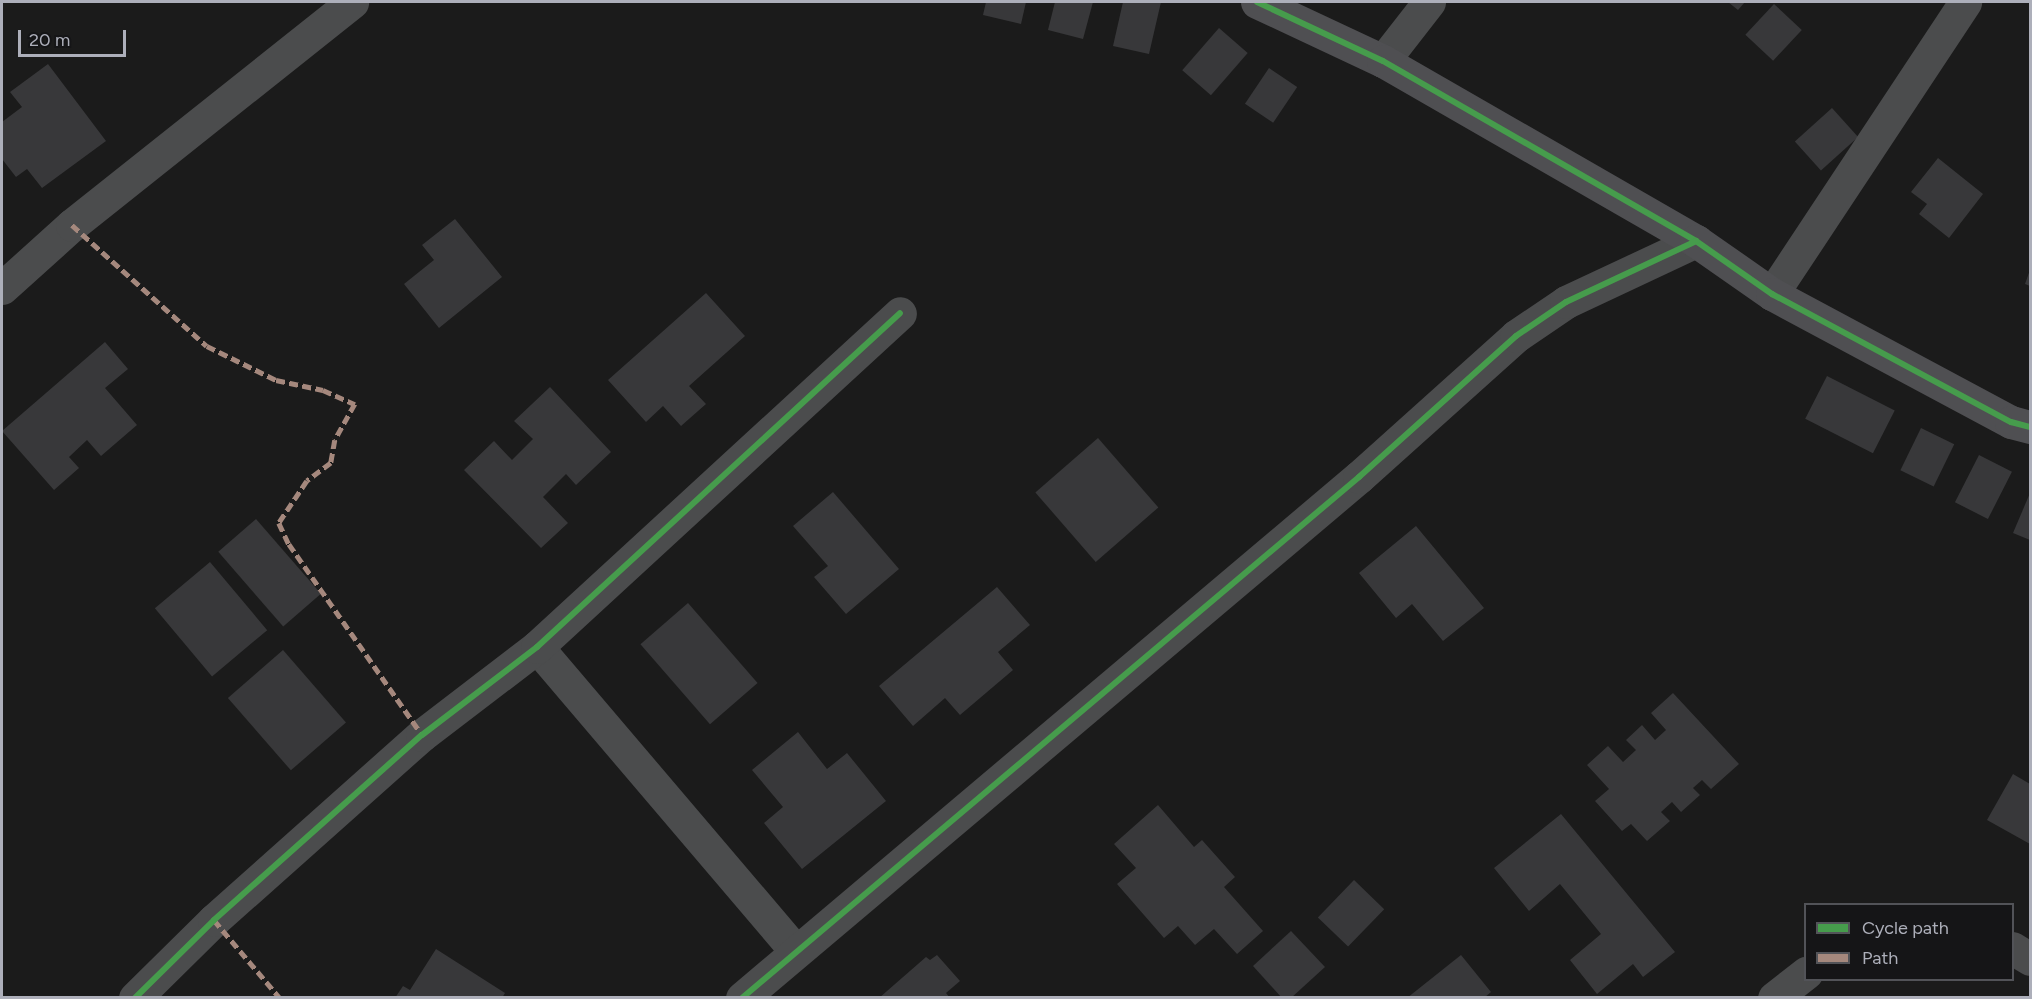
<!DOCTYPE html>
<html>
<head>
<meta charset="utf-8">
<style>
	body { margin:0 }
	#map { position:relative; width:2032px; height:999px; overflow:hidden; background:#1b1b1b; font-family:Figtree,sans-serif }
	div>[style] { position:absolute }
	.building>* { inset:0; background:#38383a; transform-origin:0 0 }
	.street>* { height:33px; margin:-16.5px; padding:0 16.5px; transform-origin:16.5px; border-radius:16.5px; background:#4b4c4d }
	.secondary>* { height:33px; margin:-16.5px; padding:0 16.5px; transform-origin:16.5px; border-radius:16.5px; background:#4f4f52 }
	.quiet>* { height:4.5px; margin-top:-2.25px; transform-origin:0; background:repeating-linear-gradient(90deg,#a5887d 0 9px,transparent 0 13.5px) }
	.cycleway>* { height:6px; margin:-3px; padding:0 3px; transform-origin:3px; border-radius:3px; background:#469c4c }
	span { translate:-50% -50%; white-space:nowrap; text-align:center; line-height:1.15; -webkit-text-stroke:4.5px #151517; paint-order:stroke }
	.frame { position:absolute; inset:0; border:3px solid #adafba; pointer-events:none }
	.legend { position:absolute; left:1804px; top:903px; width:210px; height:78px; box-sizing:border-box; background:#151517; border:2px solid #525358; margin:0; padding:8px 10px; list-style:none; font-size:18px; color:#adafba }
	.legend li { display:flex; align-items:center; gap:12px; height:30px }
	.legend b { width:30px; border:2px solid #525358 }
	.scale { position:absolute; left:18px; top:30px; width:108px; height:27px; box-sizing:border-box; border:3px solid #adafba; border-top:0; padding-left:8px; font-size:18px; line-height:21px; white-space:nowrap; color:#adafba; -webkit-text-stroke:4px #151517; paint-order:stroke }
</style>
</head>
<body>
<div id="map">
	<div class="building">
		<div style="clip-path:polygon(986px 2px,1026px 2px,1021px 24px,983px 15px)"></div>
		<div style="clip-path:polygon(1055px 2px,1093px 2px,1083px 39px,1048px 30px)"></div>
		<div style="clip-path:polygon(1123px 2px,1161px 2px,1149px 54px,1113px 46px)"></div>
		<div style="clip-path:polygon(1728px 2px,1745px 2px,1738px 10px)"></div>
		<div style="left:1774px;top:4px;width:38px;height:42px;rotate:43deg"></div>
		<div style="left:1219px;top:28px;width:38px;height:56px;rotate:41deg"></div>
		<div style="clip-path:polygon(48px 64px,106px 141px,42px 188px,27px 169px,16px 177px,2px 159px,2px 122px,22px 107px,10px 92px)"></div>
		<div style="left:1269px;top:68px;width:34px;height:43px;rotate:34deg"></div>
		<div style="left:1832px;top:108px;width:39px;height:50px;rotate:48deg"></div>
		<div style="clip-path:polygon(1938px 158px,1983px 194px,1949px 238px,1919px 214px,1927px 204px,1911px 192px)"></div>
		<div style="clip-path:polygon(455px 219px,502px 277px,439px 328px,404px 284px,434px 260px,422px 245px)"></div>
		<div style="clip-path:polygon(2030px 270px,2030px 286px,2025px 284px)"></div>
		<div style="clip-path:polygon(706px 293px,745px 336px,689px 386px,706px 404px,681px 426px,663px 406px,646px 422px,608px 380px)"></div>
		<div style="clip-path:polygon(105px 342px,128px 369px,105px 388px,137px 425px,101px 456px,87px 440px,69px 457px,79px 468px,54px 490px,2px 431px)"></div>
		<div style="left:1827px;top:376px;width:76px;height:48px;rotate:27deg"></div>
		<div style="clip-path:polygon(550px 387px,611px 452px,576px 485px,566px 474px,543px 497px,568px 523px,541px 548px,464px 470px,494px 441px,512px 460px,533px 439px,514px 421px)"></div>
		<div style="left:1921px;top:428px;width:37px;height:47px;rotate:26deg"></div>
		<div style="left:1098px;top:438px;width:92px;height:83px;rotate:49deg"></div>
		<div style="left:1979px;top:455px;width:37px;height:53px;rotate:27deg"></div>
		<div style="clip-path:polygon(833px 492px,899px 569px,846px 614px,814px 577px,828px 566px,793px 526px)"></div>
		<div style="clip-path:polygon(2030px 493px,2030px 540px,2013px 533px)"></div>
		<div style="left:256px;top:519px;width:99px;height:50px;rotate:49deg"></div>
		<div style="clip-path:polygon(1416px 526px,1484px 608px,1443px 641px,1412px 604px,1396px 618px,1359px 573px)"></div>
		<div style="left:210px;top:562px;width:89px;height:72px;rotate:50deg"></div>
		<div style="clip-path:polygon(997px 587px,1030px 625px,998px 652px,1013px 670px,960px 715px,945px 698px,913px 726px,879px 686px)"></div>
		<div style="left:688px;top:603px;width:106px;height:63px;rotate:49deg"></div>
		<div style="left:283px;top:650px;width:96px;height:73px;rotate:49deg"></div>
		<div style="clip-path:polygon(1673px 693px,1739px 764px,1711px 789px,1702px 780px,1693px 788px,1700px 795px,1681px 812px,1672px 802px,1661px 812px,1670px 821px,1647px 841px,1631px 824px,1622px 831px,1595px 801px,1609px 789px,1587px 765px,1608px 746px,1623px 762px,1636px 750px,1626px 740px,1642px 725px,1655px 740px,1666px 730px,1651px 713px)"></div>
		<div style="clip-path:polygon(798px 732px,827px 769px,847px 753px,886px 801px,802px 869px,764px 823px,783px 807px,752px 770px)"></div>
		<div style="clip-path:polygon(2013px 774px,2030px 784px,2030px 844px,1987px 820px)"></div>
		<div style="clip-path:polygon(1158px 805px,1194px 847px,1202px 840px,1235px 877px,1224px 887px,1263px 931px,1237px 954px,1214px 929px,1195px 945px,1178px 926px,1164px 938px,1117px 884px,1136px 868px,1114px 844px)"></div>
		<div style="clip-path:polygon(1561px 814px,1675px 952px,1643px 977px,1633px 964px,1597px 994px,1570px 960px,1601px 934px,1560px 884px,1529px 911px,1494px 868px)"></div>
		<div style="left:1354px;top:880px;width:42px;height:52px;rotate:44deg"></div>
		<div style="clip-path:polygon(1291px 931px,1325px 967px,1291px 998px,1282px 998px,1253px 966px)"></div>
		<div style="clip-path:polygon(436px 949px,505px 993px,502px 998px,395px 998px,403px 986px,410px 990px)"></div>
		<div style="clip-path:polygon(937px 955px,960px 981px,946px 993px,950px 998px,879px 998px,926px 957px,930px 960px)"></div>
		<div style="clip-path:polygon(1461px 955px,1491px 992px,1484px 998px,1407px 998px)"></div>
	</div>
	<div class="street">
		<div style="left:1383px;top:61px;width:75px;rotate:-52.1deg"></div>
		<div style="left:2px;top:288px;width:94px;rotate:-42deg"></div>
		<div style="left:72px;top:225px;width:358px;rotate:-38.5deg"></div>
		<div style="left:1772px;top:294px;width:350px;rotate:-56.5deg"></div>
		<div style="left:537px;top:647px;width:399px;rotate:49.6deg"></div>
		<div style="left:2012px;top:948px;width:21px;rotate:31deg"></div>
		<div style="left:135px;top:998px;width:111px;rotate:-44.6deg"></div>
		<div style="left:214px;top:920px;width:278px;rotate:-41.7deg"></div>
		<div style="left:422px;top:735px;width:145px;rotate:-37.4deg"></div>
		<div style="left:537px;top:647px;width:493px;rotate:-42.6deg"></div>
		<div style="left:742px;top:998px;width:808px;rotate:-40.18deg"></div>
		<div style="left:1359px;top:477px;width:211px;rotate:-41.9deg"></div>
		<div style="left:1516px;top:336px;width:60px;rotate:-34.2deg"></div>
		<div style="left:1566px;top:302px;width:144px;rotate:-25.1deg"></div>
		<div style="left:1774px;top:998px;width:41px;rotate:-38deg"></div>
	</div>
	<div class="secondary">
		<div style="left:1257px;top:2px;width:139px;rotate:25.1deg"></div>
		<div style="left:1383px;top:61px;width:361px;rotate:29.9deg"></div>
		<div style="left:1696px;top:241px;width:93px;rotate:34.9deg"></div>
		<div style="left:1772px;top:294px;width:271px;rotate:28.2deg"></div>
		<div style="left:2011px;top:422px;width:20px;rotate:15deg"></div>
	</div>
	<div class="quiet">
		<div style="left:72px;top:225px;width:181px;rotate:41.9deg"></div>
		<div style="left:207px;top:346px;width:77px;rotate:26.2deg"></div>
		<div style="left:276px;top:380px;width:48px;rotate:12deg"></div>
		<div style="left:323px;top:390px;width:35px;rotate:24deg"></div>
		<div style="left:355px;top:404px;width:41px;rotate:119.1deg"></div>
		<div style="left:335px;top:440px;width:23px;rotate:100deg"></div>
		<div style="left:331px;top:463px;width:30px;rotate:143deg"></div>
		<div style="left:307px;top:481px;width:50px;rotate:123.7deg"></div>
		<div style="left:279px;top:523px;width:23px;rotate:65deg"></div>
		<div style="left:289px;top:544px;width:233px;rotate:55.1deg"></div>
		<div style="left:214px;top:920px;width:102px;rotate:49.8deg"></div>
	</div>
	<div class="cycleway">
		<div style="left:1257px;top:2px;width:139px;rotate:25.1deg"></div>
		<div style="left:1383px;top:61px;width:361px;rotate:29.9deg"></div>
		<div style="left:1696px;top:241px;width:93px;rotate:34.9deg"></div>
		<div style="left:1772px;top:294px;width:271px;rotate:28.2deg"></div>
		<div style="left:2011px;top:422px;width:20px;rotate:15deg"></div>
		<div style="left:135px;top:998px;width:111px;rotate:-44.6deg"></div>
		<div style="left:214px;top:920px;width:278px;rotate:-41.7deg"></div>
		<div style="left:422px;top:735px;width:145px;rotate:-37.4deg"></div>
		<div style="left:537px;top:647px;width:493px;rotate:-42.6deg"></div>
		<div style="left:742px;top:998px;width:808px;rotate:-40.18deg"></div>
		<div style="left:1359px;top:477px;width:211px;rotate:-41.9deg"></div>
		<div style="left:1516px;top:336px;width:60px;rotate:-34.2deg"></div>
		<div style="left:1566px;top:302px;width:144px;rotate:-25.1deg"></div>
	</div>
	<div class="frame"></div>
	<ul class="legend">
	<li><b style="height:8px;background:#469c4c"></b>Cycle path</li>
	<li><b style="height:8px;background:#a5887d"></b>Path</li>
	</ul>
	<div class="scale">20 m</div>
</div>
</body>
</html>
